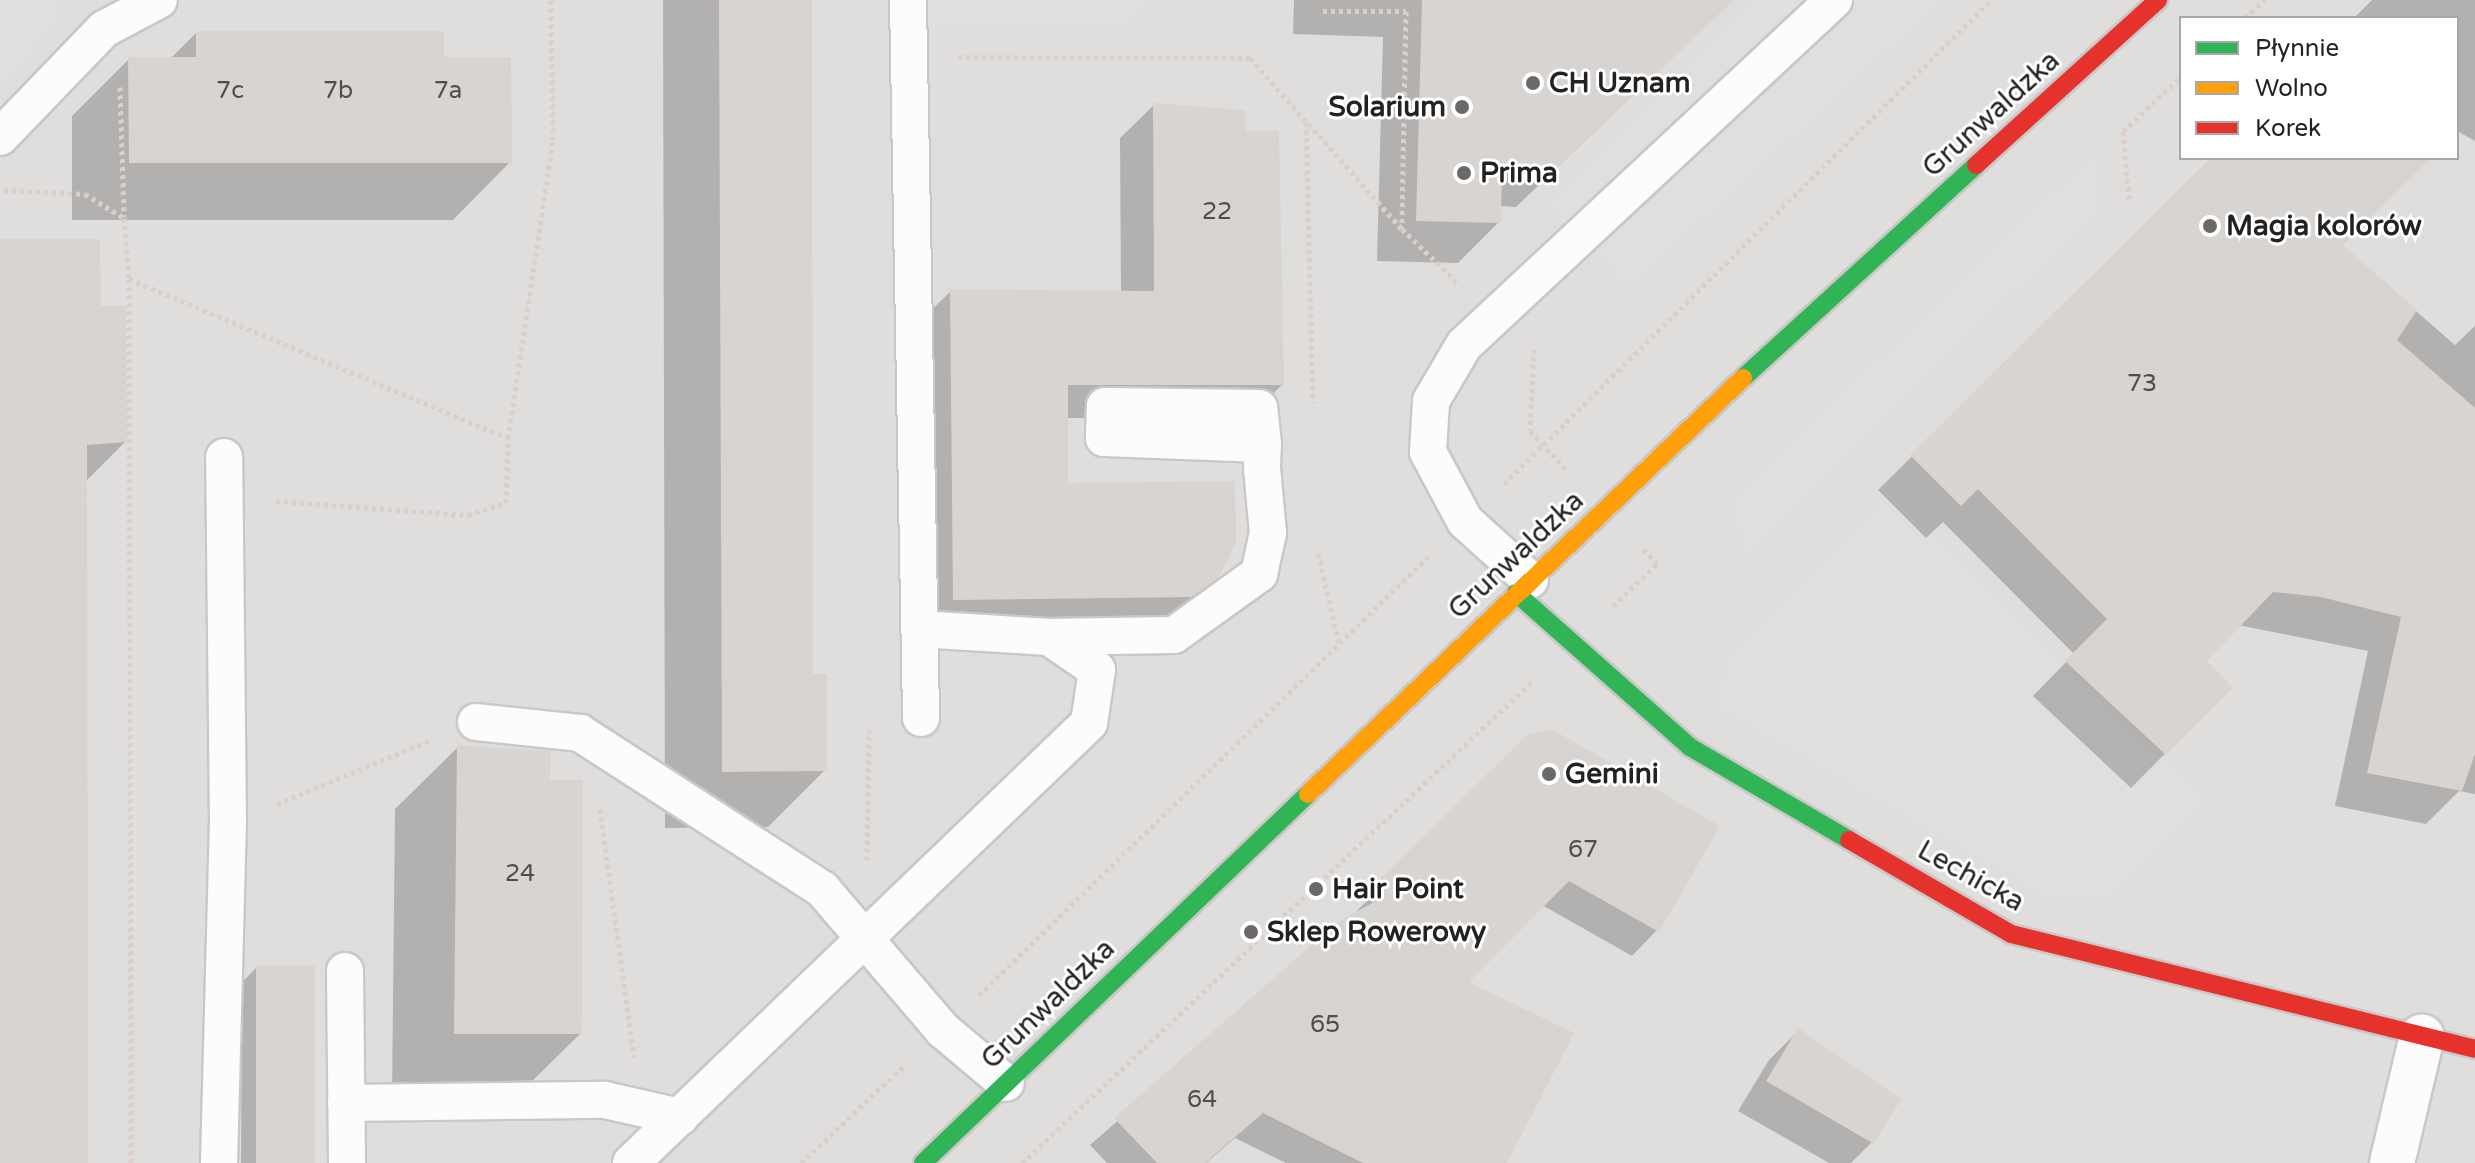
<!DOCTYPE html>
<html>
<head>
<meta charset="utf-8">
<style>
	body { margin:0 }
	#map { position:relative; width:2475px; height:1163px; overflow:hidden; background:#f0eeeb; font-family:"Varela Round",sans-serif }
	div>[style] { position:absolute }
	.residential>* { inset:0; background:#dfdedc }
	.parking>* { inset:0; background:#e0dfde }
	.shadow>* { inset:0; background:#0003 }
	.building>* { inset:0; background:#d7d4d2; transform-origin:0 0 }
	.path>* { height:5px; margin-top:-2.5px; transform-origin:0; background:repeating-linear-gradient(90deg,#dccecd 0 4px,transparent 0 8px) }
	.roads { filter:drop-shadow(2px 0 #c9c8c7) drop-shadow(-2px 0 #c9c8c7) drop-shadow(0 2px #c9c8c7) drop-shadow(0 -2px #c9c8c7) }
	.lane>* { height:36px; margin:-18px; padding:0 18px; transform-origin:18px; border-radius:18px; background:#fdfcfc }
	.street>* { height:44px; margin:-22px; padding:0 22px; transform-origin:22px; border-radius:22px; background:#fdfcfc }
	.fast>* { height:18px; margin:-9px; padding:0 9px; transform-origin:9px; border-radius:9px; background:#30b455 }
	.slow>* { height:18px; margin:-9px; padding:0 9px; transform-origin:9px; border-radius:9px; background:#ff9f0a }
	.jam>* { height:18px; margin:-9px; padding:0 9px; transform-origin:9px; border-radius:9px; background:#e5322d }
	.dots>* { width:22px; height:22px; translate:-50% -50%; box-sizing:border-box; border:4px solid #fff; border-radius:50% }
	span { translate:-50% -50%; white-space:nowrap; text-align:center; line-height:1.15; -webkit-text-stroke:6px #fff; paint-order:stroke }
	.number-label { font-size:24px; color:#4f4e4e }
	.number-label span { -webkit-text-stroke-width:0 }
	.poi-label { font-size:28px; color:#222; font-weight:700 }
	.left { translate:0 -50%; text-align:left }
	.right { translate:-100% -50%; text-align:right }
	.street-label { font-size:28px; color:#222 }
	.legend { position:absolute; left:2179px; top:16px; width:280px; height:144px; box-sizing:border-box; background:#fff; border:2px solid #a7a7a7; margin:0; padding:10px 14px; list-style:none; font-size:24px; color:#222 }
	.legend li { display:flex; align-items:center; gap:16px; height:40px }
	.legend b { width:40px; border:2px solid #a7a7a7 }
</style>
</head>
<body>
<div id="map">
	<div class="residential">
		<div style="clip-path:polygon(evenodd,0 0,2475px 0,2475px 1163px,0 1163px,0 0,2181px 18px,2457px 18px,2457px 158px,2181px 158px,2181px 18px)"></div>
	</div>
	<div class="parking">
		<div style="clip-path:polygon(0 0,58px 0,56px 22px,0 84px)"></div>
		<div style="clip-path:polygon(927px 0,1153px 0,1125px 22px,927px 28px)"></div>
		<div style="clip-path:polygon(1759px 0,1941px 0,1628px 286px,1553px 201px)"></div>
		<div style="clip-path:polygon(2094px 155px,2099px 208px,1741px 556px,1738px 495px)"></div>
		<div style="clip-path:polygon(1891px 500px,2205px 800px,2109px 899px,2048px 897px,1717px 706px,1728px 663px)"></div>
	</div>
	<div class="shadow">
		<div style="clip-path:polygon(663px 0,811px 0,811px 676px,825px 770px,768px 827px,665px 828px)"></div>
		<div style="clip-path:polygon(1294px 0,1733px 0,1516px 207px,1499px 206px,1499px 222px,1458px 263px,1377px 261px,1383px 37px,1293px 34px)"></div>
		<div style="clip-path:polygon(2372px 0,2475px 0,2475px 141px,2457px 131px,2457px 18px,2354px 18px)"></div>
		<div style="clip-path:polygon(196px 33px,510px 162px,453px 220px,72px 220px,72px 116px,129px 59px,170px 59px)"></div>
		<div style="clip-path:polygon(1154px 105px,1282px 385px,1248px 418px,1066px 418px,1066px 485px,1217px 576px,1155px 630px,920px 633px,917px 324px,951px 291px,1121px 293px,1120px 138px)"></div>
		<div style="clip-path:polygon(2213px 158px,2429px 158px,2340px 245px,2455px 345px,2475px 326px,2475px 794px,2459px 791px,2426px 824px,2335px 806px,2368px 651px,2238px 625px,2204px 661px,2230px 688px,2131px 788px,2033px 696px,2074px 654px,1943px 522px,1926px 538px,1878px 490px)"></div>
		<div style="clip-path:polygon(0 241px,99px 308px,125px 442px,85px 482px,86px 1163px,0 1163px)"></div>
		<div style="clip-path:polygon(1529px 736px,1657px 930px,1632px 956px,1542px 905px,1466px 982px,1505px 1163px,1286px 1163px,1235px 1138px,1206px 1163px,1107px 1163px,1090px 1145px,1350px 918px)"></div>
		<div style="clip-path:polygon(458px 747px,548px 782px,580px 1034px,517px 1096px,392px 1096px,395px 809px)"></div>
		<div style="clip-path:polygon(257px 967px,312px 1163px,241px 1163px,242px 982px)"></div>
		<div style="clip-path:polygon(1798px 1031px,1872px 1142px,1851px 1163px,1829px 1163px,1738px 1111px,1769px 1060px)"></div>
	</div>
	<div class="building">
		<div style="clip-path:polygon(719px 0,812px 0,813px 674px,827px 674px,827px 771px,722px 772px)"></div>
		<div style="clip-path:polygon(1422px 0,1734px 0,1558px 167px,1502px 165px,1501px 223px,1416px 221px)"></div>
		<div style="clip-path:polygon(196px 31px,444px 31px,444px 57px,511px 57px,512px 163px,129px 163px,128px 57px,196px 57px)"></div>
		<div style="clip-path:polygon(1153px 103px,1245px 110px,1246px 131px,1279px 131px,1284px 385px,1068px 385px,1068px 483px,1235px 481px,1236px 542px,1219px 577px,1191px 597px,953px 600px,950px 289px,1154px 291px)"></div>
		<div style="clip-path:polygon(2211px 158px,2431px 158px,2343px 245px,2417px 310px,2397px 340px,2475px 408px,2475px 754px,2462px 791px,2367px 773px,2401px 617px,2321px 597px,2273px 592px,2207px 661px,2233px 688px,2166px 755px,2065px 661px,2107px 619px,1978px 489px,1961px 506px,1910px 455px)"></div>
		<div style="clip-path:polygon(0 239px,100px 239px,101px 306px,126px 306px,127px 442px,87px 445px,88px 1163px,0 1163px)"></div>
		<div style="clip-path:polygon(1553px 730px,1720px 826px,1659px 932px,1569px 881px,1469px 982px,1574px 1033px,1507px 1163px,1363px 1163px,1263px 1113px,1205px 1163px,1157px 1163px,1114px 1118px,1338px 922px,1381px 898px,1372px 887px,1528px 734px)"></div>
		<div style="clip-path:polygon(457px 745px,551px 751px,550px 780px,583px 780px,582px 1034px,454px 1034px)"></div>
		<div style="left:256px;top:965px;width:59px;height:198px"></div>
		<div style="clip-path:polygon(1798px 1028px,1901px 1099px,1874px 1144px,1766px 1081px)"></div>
	</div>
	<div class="path">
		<div style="left:1323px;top:11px;width:83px"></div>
		<div style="left:1406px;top:11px;width:218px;rotate:91.1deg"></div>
		<div style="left:1402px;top:229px;width:78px;rotate:44deg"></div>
		<div style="left:2245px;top:18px;width:27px;rotate:-42deg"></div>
		<div style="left:958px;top:57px;width:292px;rotate:0.2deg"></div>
		<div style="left:1250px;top:58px;width:229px;rotate:48.4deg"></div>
		<div style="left:120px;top:87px;width:130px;rotate:88.2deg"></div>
		<div style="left:1306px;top:122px;width:281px;rotate:88.6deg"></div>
		<div style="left:4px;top:190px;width:81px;rotate:2.8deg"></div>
		<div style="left:85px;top:194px;width:46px;rotate:31.6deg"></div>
		<div style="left:124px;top:218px;width:61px;rotate:85.3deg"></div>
		<div style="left:129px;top:279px;width:411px;rotate:22.8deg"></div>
		<div style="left:2129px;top:199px;width:68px;rotate:-95deg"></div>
		<div style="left:2123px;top:131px;width:79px;rotate:-43deg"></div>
		<div style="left:129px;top:279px;width:884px;rotate:89.87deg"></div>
		<div style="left:1534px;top:349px;width:82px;rotate:92.8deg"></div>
		<div style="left:1530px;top:431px;width:52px;rotate:46.5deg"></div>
		<div style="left:1504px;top:484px;width:687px;rotate:-44.82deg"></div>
		<div style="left:276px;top:501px;width:193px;rotate:4.2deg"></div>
		<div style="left:468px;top:515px;width:40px;rotate:-18deg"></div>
		<div style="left:506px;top:503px;width:65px;rotate:-88.2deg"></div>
		<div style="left:508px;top:438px;width:301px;rotate:-81.4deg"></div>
		<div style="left:553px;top:140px;width:140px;rotate:-90.8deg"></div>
		<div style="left:1318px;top:553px;width:92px;rotate:76.9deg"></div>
		<div style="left:1613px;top:606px;width:61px;rotate:-43.7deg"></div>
		<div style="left:1657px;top:564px;width:22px;rotate:-133deg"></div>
		<div style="left:277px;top:804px;width:167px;rotate:-22.6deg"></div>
		<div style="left:600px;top:809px;width:250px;rotate:82.2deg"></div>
		<div style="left:867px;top:860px;width:130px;rotate:-89.1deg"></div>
		<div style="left:979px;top:995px;width:630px;rotate:-44.29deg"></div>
		<div style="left:801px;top:1163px;width:143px;rotate:-43.3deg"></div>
		<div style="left:1022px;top:1163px;width:702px;rotate:-43.33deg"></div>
	</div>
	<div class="roads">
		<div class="lane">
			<div style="left:908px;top:0;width:718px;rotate:88.96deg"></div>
			<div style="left:0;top:137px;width:150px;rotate:-46.1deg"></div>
			<div style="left:104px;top:29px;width:62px;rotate:-27.8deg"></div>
			<div style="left:1530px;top:580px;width:88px;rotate:-137.8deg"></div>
			<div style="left:1465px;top:521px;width:78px;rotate:-118.2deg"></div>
			<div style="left:1428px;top:452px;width:51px;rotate:-86.6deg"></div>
			<div style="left:1431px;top:401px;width:65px;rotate:-59.5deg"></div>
			<div style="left:1464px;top:345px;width:506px;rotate:-43deg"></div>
			<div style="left:1049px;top:637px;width:125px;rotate:-0.9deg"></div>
			<div style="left:1174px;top:635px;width:105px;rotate:-35.7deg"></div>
			<div style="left:1259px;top:574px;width:42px;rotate:-77.6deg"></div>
			<div style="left:1268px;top:533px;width:65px;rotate:-95.3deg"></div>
			<div style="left:1262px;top:468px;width:24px;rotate:-88deg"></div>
			<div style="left:1263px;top:444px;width:36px;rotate:-96deg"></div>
			<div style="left:1259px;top:408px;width:154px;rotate:-179.3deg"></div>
			<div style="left:1105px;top:406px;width:32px;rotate:92deg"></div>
			<div style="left:1104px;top:438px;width:159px;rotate:2.2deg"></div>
			<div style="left:476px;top:722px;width:105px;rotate:6deg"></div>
			<div style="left:580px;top:733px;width:288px;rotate:32.8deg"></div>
			<div style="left:822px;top:889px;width:186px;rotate:49.4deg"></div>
			<div style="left:943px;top:1030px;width:82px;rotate:40.1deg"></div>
			<div style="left:345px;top:971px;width:192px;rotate:89.4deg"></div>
			<div style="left:346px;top:1103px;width:259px;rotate:-0.7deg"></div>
			<div style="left:605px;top:1100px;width:77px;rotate:12.8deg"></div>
			<div style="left:219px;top:1163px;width:339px;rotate:-88.5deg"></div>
			<div style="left:228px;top:824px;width:367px;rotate:-90.6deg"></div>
			<div style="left:631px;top:1163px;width:635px;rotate:-43.85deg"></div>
			<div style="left:1089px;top:723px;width:54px;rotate:-81.4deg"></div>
			<div style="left:1097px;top:670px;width:58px;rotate:-145.5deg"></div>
			<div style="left:1049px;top:637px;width:130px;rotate:-176.5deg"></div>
		</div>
		<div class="street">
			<div style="left:2392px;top:1163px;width:130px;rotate:-76.7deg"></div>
		</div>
		<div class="fast">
			<div style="left:1743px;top:378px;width:316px;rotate:-42.4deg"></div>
			<div style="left:1516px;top:593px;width:232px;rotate:41.5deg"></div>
			<div style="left:1690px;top:747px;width:184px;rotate:30.3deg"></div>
			<div style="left:923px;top:1163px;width:533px;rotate:-43.78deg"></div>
		</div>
		<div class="slow">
			<div style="left:1308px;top:794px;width:602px;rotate:-43.72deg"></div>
		</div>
		<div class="jam">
			<div style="left:1976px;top:165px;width:246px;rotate:-42.2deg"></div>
			<div style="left:1849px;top:840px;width:187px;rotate:30.1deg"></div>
			<div style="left:2011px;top:934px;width:478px;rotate:13.9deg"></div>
		</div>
	</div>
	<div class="dots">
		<div style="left:1533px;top:83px;background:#6a6968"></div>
		<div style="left:1462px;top:107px;background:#6a6968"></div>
		<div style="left:1464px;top:173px;background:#6a6968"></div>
		<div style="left:2210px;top:226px;background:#6a6968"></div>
		<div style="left:1549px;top:774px;background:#6a6968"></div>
		<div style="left:1316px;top:889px;background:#6a6968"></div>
		<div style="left:1251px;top:932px;background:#6a6968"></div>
	</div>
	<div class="number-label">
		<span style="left:230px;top:91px">7c</span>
		<span style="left:338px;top:91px">7b</span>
		<span style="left:448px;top:91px">7a</span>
		<span style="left:1217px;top:212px">22</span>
		<span style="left:2142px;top:384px">73</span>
		<span style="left:1583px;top:850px">67</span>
		<span style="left:520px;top:874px">24</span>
		<span style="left:1325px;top:1025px">65</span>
		<span style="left:1202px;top:1100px">64</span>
	</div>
	<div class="poi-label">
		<span class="left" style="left:1549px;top:83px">CH Uznam</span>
		<span class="right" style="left:1446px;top:107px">Solarium</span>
		<span class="left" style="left:1480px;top:173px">Prima</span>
		<span class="left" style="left:2226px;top:226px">Magia kolorów</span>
		<span class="left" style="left:1565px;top:774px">Gemini</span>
		<span class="left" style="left:1332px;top:889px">Hair Point</span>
		<span class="left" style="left:1267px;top:932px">Sklep Rowerowy</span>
	</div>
	<div class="street-label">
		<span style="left:1991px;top:114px;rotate:-42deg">Grunwaldzka</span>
		<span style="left:1516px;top:555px;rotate:-43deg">Grunwaldzka</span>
		<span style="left:1971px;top:876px;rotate:29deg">Lechicka</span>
		<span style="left:1048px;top:1004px;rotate:-44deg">Grunwaldzka</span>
	</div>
	<ul class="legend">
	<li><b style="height:10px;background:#30b455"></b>Płynnie</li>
	<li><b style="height:10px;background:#ff9f0a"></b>Wolno</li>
	<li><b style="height:10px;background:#e5322d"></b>Korek</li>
	</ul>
</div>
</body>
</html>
